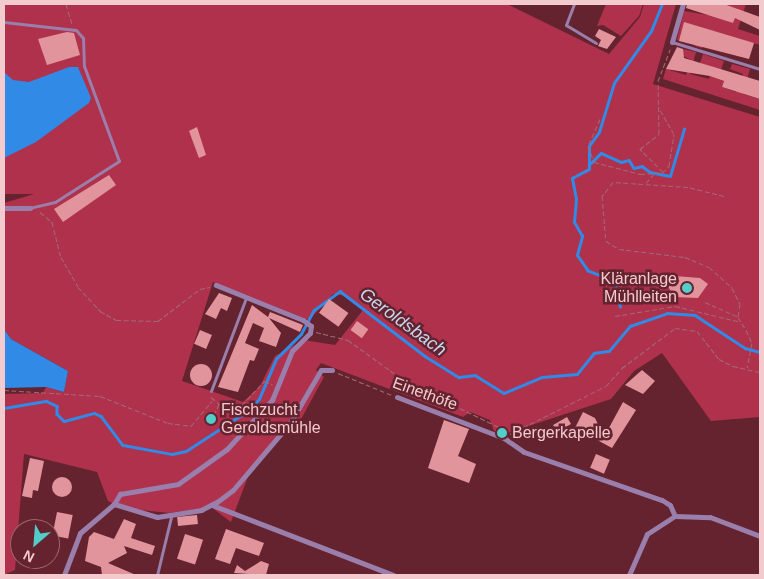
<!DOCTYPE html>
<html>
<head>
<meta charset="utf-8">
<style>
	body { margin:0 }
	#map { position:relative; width:764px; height:579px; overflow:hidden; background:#64232f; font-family:Arial,sans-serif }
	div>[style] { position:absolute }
	.green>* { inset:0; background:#af314c }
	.water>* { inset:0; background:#318ae6 }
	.stream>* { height:2.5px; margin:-1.25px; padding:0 1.25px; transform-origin:1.25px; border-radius:1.25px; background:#318ae6 }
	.building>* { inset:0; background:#e2949c; transform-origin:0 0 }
	.round { border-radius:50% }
	.path>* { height:1px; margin-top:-0.5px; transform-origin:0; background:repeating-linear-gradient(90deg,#a16a72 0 5px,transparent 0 7.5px) }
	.lane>* { height:3px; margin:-1.5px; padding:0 1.5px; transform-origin:1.5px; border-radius:1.5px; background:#9a7eab }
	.street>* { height:5px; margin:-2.5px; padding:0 2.5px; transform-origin:2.5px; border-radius:2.5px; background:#9a7eab }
	.dots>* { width:14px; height:14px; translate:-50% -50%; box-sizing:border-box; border:2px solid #64232f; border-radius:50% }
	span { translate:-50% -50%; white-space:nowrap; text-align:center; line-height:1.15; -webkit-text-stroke:5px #64232f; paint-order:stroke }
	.poi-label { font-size:16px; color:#f3cacd }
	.right { translate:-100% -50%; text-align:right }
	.left { translate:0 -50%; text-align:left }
	.street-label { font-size:16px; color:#f3cacd }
	.water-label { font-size:18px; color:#c3d7ee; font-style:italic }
	.frame { position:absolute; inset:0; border:5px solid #f3cacd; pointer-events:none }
	.north { position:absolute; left:10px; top:519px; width:50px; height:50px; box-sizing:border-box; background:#64232f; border:1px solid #9d666e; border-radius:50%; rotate:207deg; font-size:14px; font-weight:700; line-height:20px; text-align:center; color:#f3cacd }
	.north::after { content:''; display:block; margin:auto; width:18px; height:22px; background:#53cdca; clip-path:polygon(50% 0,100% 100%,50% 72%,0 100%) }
</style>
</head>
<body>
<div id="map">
	<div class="green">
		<div style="clip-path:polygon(evenodd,4px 4px,507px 4px,609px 54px,640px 17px,644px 4px,676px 4px,653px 84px,760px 117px,760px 417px,711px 421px,662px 353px,634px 371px,611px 399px,501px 435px,494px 431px,490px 420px,470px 412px,463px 417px,321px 363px,316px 370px,324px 377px,300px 421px,293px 422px,249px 474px,231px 522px,211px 507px,169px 513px,122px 508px,108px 501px,97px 472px,24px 454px,15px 570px,4px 575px,4px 394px,43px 393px,46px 387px,64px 392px,68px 371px,11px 339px,4px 329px,4px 203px,34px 194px,4px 194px,4px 4px,213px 282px,309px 320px,333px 294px,347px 296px,363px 310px,335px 345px,304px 340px,275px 356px,260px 386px,243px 402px,182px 381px,213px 282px)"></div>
		<div style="clip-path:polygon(606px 4px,643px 4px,639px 16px,621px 36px,603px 25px,597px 26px)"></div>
		<div style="clip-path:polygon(711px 4px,733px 23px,738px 9px,724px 4px,746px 4px,738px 29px,760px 36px,760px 45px,707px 30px,702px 48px,695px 46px,684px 23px,681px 41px,677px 40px,684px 11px,708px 15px)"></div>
		<div style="clip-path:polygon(683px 49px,696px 52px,690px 74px,709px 79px,712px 67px,700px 63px,703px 54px,724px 61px,718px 79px,724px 81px,722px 87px,736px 92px,743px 74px,730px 69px,732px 64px,750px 69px,743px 94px,760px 99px,760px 110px,663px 79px,666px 69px,686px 75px,691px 60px,675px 52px)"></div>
	</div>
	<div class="water">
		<div style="clip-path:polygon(69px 67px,78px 67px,91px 98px,89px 103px,36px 142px,4px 158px,4px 72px,13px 80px,29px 82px)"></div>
		<div style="clip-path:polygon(4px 329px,11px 339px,68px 371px,64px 392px,46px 387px,4px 388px)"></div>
	</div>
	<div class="stream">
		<div style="left:591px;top:163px;width:14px;rotate:-45deg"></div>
		<div style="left:601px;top:153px;width:22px;rotate:24deg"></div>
		<div style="left:621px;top:162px;width:8px;rotate:-14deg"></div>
		<div style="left:629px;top:160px;width:9px;rotate:58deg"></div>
		<div style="left:634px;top:168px;width:8px;rotate:-14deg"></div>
		<div style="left:642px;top:166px;width:10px;rotate:37deg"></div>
		<div style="left:650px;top:172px;width:20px;rotate:11deg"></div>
		<div style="left:670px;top:176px;width:49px;rotate:-73.4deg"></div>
		<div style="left:620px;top:307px;width:27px;rotate:-103deg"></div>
		<div style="left:614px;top:281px;width:28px;rotate:-159deg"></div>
		<div style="left:588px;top:271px;width:19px;rotate:-125deg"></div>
		<div style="left:577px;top:255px;width:20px;rotate:-75deg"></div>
		<div style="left:582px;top:236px;width:16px;rotate:-120deg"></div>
		<div style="left:574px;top:222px;width:23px;rotate:-85deg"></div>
		<div style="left:576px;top:199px;width:21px;rotate:-101deg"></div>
		<div style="left:572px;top:178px;width:19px;rotate:-28deg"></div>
		<div style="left:589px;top:169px;width:23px;rotate:-90deg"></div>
		<div style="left:589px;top:146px;width:17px;rotate:-54deg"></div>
		<div style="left:599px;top:132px;width:51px;rotate:-73deg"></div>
		<div style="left:614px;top:83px;width:64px;rotate:-54.6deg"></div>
		<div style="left:651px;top:31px;width:29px;rotate:-68deg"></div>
		<div style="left:4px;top:408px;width:43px;rotate:-9.5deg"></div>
		<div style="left:46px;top:401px;width:12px;rotate:24deg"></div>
		<div style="left:57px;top:406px;width:8px;rotate:90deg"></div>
		<div style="left:57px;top:414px;width:10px;rotate:45deg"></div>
		<div style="left:64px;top:421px;width:31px;rotate:-15deg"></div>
		<div style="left:94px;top:413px;width:8px;rotate:23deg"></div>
		<div style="left:101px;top:416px;width:36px;rotate:53deg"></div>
		<div style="left:123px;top:445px;width:50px;rotate:10.4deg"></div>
		<div style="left:172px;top:454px;width:14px;rotate:-12deg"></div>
		<div style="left:186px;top:451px;width:75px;rotate:-33.1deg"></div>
		<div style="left:249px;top:410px;width:15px;rotate:-48deg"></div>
		<div style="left:259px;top:399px;width:43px;rotate:-67deg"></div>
		<div style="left:276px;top:359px;width:35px;rotate:-45deg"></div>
		<div style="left:301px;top:334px;width:27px;rotate:-62deg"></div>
		<div style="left:314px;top:310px;width:32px;rotate:-36deg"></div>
		<div style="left:340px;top:291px;width:107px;rotate:37.4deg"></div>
		<div style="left:425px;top:356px;width:40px;rotate:32deg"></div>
		<div style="left:459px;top:377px;width:16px;rotate:-7deg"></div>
		<div style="left:475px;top:375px;width:34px;rotate:32deg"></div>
		<div style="left:504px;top:393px;width:41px;rotate:-22.8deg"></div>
		<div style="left:542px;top:377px;width:35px;rotate:-5deg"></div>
		<div style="left:577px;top:374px;width:27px;rotate:-51deg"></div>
		<div style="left:594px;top:353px;width:15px;rotate:-8deg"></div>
		<div style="left:609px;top:351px;width:33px;rotate:-50deg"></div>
		<div style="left:630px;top:326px;width:39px;rotate:-19deg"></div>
		<div style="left:667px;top:313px;width:28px;rotate:4deg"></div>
		<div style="left:695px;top:315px;width:60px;rotate:33.4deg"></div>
		<div style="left:745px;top:348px;width:16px;rotate:15deg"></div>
	</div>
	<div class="building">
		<div style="clip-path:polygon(687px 4px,724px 4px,760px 17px,760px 30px,735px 18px,733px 23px,686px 8px)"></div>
		<div style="clip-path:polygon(684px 22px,754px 43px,749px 59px,679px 41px)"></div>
		<div style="clip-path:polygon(599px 29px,616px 37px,607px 49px,598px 46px,601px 40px,595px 36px)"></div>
		<div style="clip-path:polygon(67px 32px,74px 33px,80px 55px,47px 65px,38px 39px)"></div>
		<div style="clip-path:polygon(677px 47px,683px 49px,684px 58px,760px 81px,760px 99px,722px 87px,724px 81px,710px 76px,666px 69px)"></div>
		<div style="clip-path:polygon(197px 127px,206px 155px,199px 158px,189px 131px)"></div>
		<div style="clip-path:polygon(109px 175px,116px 185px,63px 222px,54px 209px)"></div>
		<div style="clip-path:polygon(675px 276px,700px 278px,708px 284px,698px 298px,674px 297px,668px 286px)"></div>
		<div style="clip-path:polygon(219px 293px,232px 298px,227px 311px,221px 308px,216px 319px,205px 314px)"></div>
		<div style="left:329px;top:299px;width:24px;height:17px;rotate:36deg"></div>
		<div style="clip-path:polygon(252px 305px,268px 317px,270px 312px,303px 325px,300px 332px,269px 318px,281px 333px,276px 347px,259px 341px,264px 328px,253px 323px,245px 343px,259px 349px,254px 361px,250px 360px,238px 392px,218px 387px)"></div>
		<div style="left:357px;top:321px;width:14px;height:11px;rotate:36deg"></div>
		<div style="left:200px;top:330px;width:13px;height:15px;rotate:23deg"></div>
		<div class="round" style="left:190px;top:364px;width:22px;height:22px"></div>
		<div style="clip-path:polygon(642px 370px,655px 381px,643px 394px,625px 385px)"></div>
		<div style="clip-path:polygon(623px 402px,636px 410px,612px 448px,575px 428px,583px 412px,595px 418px,604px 437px)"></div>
		<div style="left:567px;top:417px;width:8px;height:16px;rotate:60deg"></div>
		<div style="clip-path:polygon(444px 420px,469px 429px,458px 456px,476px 464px,469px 483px,428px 468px)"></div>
		<div style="left:596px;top:454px;width:15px;height:15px;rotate:23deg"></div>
		<div style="clip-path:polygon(30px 458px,44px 461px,38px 491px,33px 490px,32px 498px,22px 496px)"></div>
		<div class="round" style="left:52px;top:477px;width:20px;height:20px"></div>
		<div style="left:57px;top:512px;width:16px;height:24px;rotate:11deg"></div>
		<div style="left:197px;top:515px;width:9px;height:20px;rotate:84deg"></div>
		<div style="clip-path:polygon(124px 519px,136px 524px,131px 538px,155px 546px,152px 555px,124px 546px,127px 553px,108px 563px,136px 575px,102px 575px,101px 567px,85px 561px,89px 537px,94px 532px,114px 539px)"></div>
		<div style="clip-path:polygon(226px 529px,264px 543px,259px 556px,236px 548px,230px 564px,215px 559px)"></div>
		<div style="left:185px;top:534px;width:19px;height:26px;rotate:18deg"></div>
		<div style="clip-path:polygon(261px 561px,269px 564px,266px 575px,234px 573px,237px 565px,245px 571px)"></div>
	</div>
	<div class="path">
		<div style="left:66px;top:4px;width:21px;rotate:73deg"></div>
		<div style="left:600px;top:119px;width:30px;rotate:114deg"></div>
		<div style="left:588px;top:146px;width:17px;rotate:69deg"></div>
		<div style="left:594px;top:162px;width:48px;rotate:14.6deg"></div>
		<div style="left:640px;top:174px;width:22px;rotate:-3deg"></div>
		<div style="left:662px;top:173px;width:10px;rotate:-45deg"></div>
		<div style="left:669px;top:166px;width:32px;rotate:-81deg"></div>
		<div style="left:674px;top:134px;width:28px;rotate:-120deg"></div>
		<div style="left:663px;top:172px;width:33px;rotate:-135deg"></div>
		<div style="left:640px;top:149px;width:24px;rotate:-38deg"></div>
		<div style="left:659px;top:134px;width:53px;rotate:-91.1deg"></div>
		<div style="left:658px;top:81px;width:34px;rotate:-69deg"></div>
		<div style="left:646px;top:183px;width:11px;rotate:-49deg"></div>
		<div style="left:724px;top:196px;width:37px;rotate:-166deg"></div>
		<div style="left:688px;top:187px;width:75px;rotate:-176.2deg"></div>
		<div style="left:613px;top:182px;width:18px;rotate:128deg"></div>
		<div style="left:602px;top:196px;width:37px;rotate:85deg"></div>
		<div style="left:605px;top:233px;width:8px;rotate:83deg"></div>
		<div style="left:606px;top:241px;width:15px;rotate:32deg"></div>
		<div style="left:619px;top:249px;width:66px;rotate:6.9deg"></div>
		<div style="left:685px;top:257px;width:26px;rotate:23deg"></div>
		<div style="left:709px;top:267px;width:31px;rotate:42deg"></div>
		<div style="left:732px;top:288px;width:18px;rotate:63deg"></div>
		<div style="left:740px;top:304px;width:13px;rotate:99deg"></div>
		<div style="left:40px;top:212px;width:16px;rotate:40deg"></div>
		<div style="left:52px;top:222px;width:36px;rotate:76deg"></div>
		<div style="left:61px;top:257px;width:34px;rotate:60deg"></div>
		<div style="left:78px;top:287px;width:33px;rotate:47deg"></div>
		<div style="left:100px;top:311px;width:18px;rotate:29deg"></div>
		<div style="left:116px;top:320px;width:42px;rotate:1.4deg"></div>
		<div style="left:158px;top:321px;width:53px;rotate:-37.3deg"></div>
		<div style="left:200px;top:289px;width:10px;rotate:-11deg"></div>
		<div style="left:705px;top:302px;width:36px;rotate:24deg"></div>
		<div style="left:738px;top:317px;width:15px;rotate:58deg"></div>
		<div style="left:746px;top:330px;width:14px;rotate:65deg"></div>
		<div style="left:752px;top:343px;width:25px;rotate:101deg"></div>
		<div style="left:615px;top:316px;width:61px;rotate:-9.5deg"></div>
		<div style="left:675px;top:306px;width:68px;rotate:13.6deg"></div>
		<div style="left:316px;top:332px;width:33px;rotate:14deg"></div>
		<div style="left:348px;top:340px;width:72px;rotate:35.9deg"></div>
		<div style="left:406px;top:382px;width:110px;rotate:25.9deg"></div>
		<div style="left:338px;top:373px;width:58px;rotate:22.2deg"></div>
		<div style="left:4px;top:390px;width:96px;rotate:3.6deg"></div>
		<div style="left:100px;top:396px;width:73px;rotate:21.7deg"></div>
		<div style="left:168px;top:423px;width:23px;rotate:7deg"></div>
		<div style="left:191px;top:426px;width:33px;rotate:-50deg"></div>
		<div style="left:211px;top:397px;width:11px;rotate:41deg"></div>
		<div style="left:219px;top:404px;width:10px;rotate:114deg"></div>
		<div style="left:219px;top:404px;width:23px;rotate:2deg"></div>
		<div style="left:242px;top:405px;width:33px;rotate:-47deg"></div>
		<div style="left:264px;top:381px;width:9px;rotate:21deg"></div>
		<div style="left:510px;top:434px;width:107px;rotate:-26.6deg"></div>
		<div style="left:606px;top:386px;width:24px;rotate:-48deg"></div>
		<div style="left:622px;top:368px;width:66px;rotate:-37deg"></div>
		<div style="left:675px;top:328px;width:22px;rotate:8deg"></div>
		<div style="left:697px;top:331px;width:36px;rotate:52deg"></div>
		<div style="left:719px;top:359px;width:16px;rotate:27deg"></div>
		<div style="left:733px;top:366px;width:28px;rotate:13deg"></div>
	</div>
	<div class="lane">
		<div style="left:574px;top:4px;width:22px;rotate:111deg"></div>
		<div style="left:566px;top:25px;width:35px;rotate:31deg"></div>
		<div style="left:4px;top:22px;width:72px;rotate:6.3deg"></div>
		<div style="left:76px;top:30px;width:11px;rotate:49deg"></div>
		<div style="left:83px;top:38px;width:28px;rotate:88deg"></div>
		<div style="left:84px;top:66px;width:101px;rotate:69.8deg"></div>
		<div style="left:119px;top:161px;width:76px;rotate:147.4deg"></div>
		<div style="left:55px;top:202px;width:26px;rotate:167deg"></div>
		<div style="left:672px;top:42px;width:92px;rotate:17.1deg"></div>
		<div style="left:211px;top:391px;width:99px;rotate:-69.4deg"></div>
		<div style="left:157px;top:575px;width:60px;rotate:-76.4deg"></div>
	</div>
	<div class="street">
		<div style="left:672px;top:42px;width:40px;rotate:-74deg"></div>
		<div style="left:4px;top:208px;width:26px"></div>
		<div style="left:397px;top:397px;width:115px;rotate:21deg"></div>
		<div style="left:504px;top:438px;width:24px;rotate:35deg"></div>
		<div style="left:524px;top:452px;width:146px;rotate:19.2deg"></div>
		<div style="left:662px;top:500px;width:9px;rotate:32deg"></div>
		<div style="left:670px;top:505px;width:12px;rotate:66deg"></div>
		<div style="left:675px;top:516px;width:35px;rotate:2deg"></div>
		<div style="left:710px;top:517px;width:53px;rotate:20.8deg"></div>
		<div style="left:114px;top:504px;width:12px;rotate:-59deg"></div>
		<div style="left:120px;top:494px;width:59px;rotate:-9.8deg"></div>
		<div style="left:178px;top:484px;width:60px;rotate:-35.5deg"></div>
		<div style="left:227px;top:449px;width:67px;rotate:-47.4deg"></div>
		<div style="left:272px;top:400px;width:53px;rotate:-67.8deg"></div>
		<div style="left:292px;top:351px;width:25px;rotate:-45deg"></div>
		<div style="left:310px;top:333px;width:7px;rotate:-82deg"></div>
		<div style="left:311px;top:326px;width:10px;rotate:-143deg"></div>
		<div style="left:303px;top:320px;width:94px;rotate:-158.1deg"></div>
		<div style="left:212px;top:505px;width:194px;rotate:21.1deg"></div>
		<div style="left:64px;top:575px;width:45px;rotate:-69.1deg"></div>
		<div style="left:80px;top:533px;width:45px;rotate:-40.5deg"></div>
		<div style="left:114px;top:504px;width:45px;rotate:16.8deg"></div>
		<div style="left:157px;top:517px;width:45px;rotate:-9deg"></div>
		<div style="left:201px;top:510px;width:18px;rotate:-27deg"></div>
		<div style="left:217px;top:502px;width:20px;rotate:-37deg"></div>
		<div style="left:233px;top:490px;width:88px;rotate:-49.6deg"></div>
		<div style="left:290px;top:423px;width:61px;rotate:-59.7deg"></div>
		<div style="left:321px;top:370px;width:11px"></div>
		<div style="left:629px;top:575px;width:45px;rotate:-66.3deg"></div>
		<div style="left:647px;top:534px;width:33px;rotate:-33deg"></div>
	</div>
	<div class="dots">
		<div style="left:687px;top:288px;background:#53cdca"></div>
		<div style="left:211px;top:419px;background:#53cdca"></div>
		<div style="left:502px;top:433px;background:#53cdca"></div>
	</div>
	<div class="poi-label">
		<span class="right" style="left:677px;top:288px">Kläranlage<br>Mühlleiten</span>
		<span class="left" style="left:221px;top:419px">Fischzucht<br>Geroldsmühle</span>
		<span class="left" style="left:512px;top:433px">Bergerkapelle</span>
	</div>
	<div class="street-label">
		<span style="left:425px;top:394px;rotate:20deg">Einethöfe</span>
	</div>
	<div class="water-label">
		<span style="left:403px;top:322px;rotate:36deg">Geroldsbach</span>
	</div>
	<div class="frame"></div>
	<div class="north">N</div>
</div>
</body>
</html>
